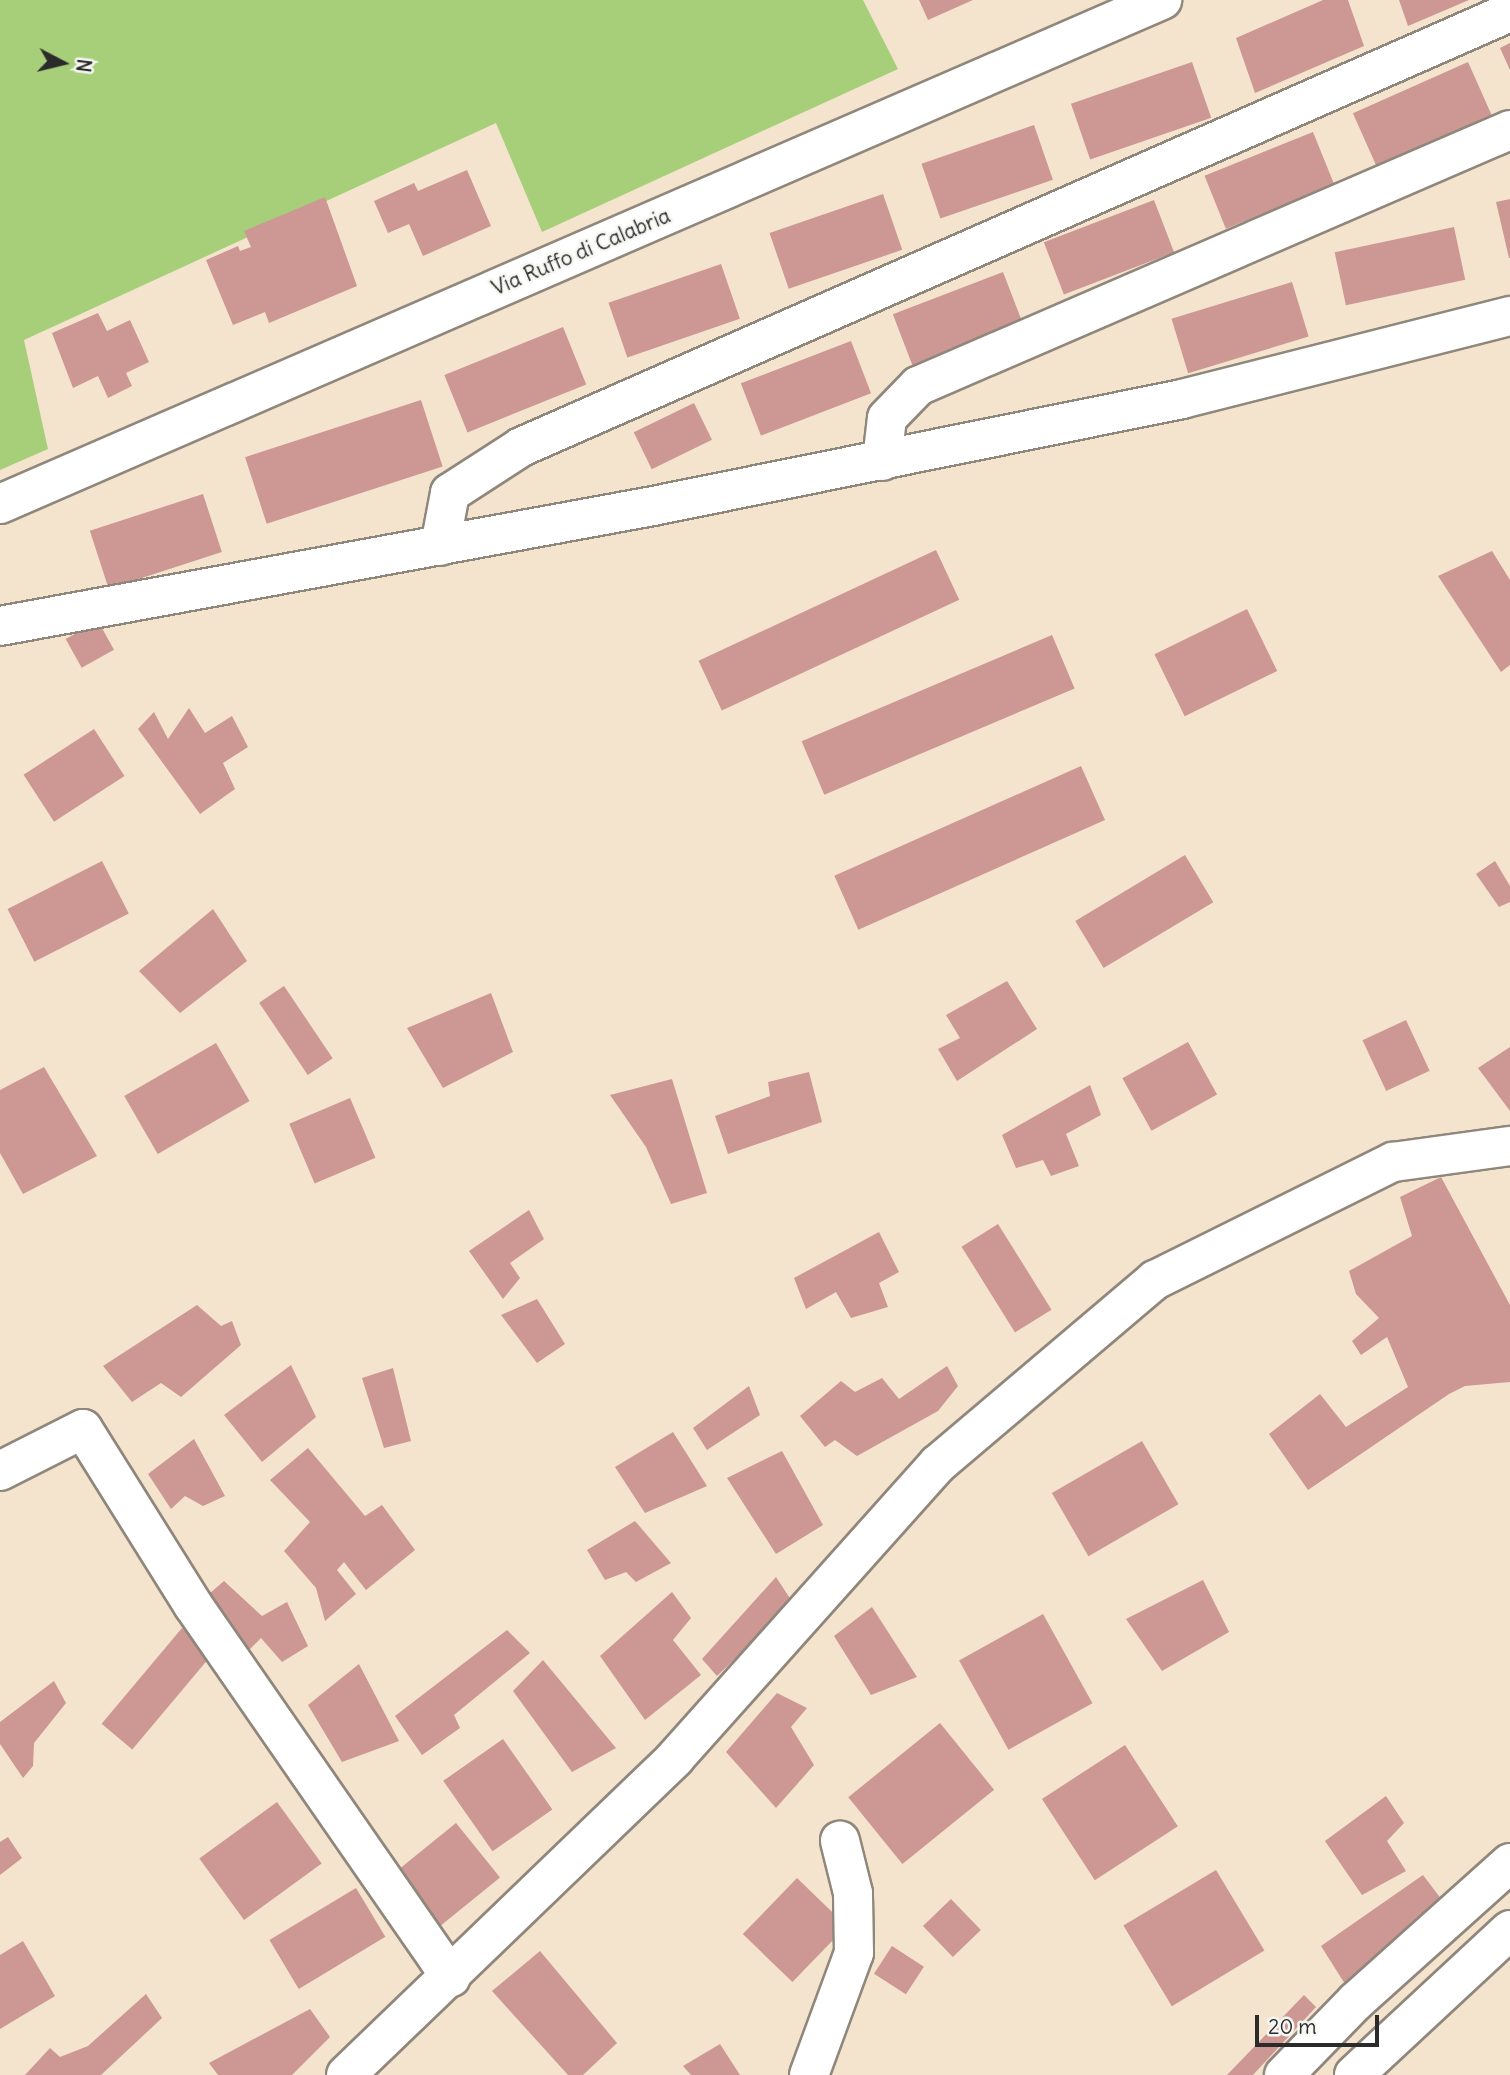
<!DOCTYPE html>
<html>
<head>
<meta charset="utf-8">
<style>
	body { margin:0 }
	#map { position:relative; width:1510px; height:2075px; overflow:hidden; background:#f4e3cd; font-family:Delius,sans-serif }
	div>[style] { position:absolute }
	.green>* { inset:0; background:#a7cf7a }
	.building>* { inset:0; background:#cd9893; transform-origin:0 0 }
	.roads { filter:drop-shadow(2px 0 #90877c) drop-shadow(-2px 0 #90877c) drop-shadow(0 2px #90877c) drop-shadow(0 -2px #90877c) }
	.minor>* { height:38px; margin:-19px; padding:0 19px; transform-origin:19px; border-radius:19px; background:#fff }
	span { translate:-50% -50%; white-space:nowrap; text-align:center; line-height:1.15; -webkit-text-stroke:5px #f6f6f2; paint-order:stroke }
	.street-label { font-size:21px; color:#2b2b2b }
	.north { position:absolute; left:28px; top:28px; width:70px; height:70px; -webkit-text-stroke:5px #f6f6f2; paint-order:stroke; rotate:97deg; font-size:19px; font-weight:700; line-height:28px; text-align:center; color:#2b2b2b }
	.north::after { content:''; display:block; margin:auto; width:24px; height:32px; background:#2b2b2b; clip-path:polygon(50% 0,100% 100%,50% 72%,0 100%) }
	.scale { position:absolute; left:1255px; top:2015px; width:124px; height:32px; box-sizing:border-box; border:4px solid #2b2b2b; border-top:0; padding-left:9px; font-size:21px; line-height:24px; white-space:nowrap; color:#2b2b2b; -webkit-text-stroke:5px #f6f6f2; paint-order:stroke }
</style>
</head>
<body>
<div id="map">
	<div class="green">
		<div style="clip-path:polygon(0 0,863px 0,898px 69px,542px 232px,496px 123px,24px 340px,48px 449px,0 470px)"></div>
	</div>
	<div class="building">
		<div style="clip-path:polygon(919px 0,973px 0,928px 20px)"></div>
		<div style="clip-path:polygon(1323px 0,1348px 0,1364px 46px,1255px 93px,1236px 38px)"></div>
		<div style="clip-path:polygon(1399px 0,1469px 0,1408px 26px)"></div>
		<div style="clip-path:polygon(1510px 43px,1510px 70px,1500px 48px)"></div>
		<div style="left:1192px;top:62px;width:59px;height:128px;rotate:71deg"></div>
		<div style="left:1468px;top:62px;width:60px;height:126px;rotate:66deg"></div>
		<div style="left:1034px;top:125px;width:58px;height:119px;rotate:71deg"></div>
		<div style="left:1313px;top:132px;width:57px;height:117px;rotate:68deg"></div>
		<div style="clip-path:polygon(467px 170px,491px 226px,423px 256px,409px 224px,388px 233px,374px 201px,414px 183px,418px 191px)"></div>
		<div style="left:883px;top:194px;width:59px;height:120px;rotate:71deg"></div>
		<div style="clip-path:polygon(325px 197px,357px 286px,269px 323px,265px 312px,233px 325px,206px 260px,238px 246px,240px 251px,251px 247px,244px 231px)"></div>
		<div style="clip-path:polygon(1510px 199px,1510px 258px,1509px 258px,1496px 202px)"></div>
		<div style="left:1154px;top:200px;width:56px;height:118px;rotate:69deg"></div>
		<div style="left:1454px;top:227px;width:54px;height:122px;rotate:78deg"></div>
		<div style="left:721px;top:264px;width:58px;height:119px;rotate:71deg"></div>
		<div style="left:1003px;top:272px;width:56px;height:118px;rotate:69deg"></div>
		<div style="left:1292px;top:282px;width:57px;height:126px;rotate:73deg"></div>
		<div style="clip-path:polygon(98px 313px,107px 331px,130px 320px,149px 362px,126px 373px,132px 386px,108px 398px,98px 376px,73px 388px,52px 333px)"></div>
		<div style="left:563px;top:327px;width:62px;height:128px;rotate:68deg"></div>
		<div style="left:851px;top:341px;width:56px;height:118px;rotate:69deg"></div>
		<div style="left:421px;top:400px;width:70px;height:185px;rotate:72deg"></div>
		<div style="left:694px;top:403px;width:41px;height:67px;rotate:64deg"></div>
		<div style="left:203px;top:494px;width:61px;height:119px;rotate:72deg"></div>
		<div style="left:936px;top:550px;width:55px;height:262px;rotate:65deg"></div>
		<div style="clip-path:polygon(1492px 551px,1510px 580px,1510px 665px,1501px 672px,1438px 576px)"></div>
		<div style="left:1247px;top:609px;width:69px;height:103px;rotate:64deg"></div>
		<div style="left:98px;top:621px;width:33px;height:37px;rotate:61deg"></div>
		<div style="left:1052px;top:635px;width:58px;height:272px;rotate:67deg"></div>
		<div style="clip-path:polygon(189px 708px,205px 733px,232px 716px,248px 747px,223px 763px,235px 789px,200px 814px,138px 729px,154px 712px,168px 739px)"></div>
		<div style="left:94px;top:729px;width:56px;height:84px;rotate:57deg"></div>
		<div style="left:1081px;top:766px;width:59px;height:270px;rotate:66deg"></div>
		<div style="left:1185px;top:855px;width:55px;height:128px;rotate:59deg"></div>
		<div style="left:102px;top:861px;width:59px;height:106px;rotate:63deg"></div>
		<div style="clip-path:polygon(1495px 861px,1510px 886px,1510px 902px,1499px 907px,1476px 874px)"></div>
		<div style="clip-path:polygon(213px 909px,247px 961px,180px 1013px,139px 971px)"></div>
		<div style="clip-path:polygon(1007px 981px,1037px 1029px,957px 1081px,938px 1049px,960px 1038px,946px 1015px)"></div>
		<div style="left:284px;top:986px;width:87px;height:30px;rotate:56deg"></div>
		<div style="clip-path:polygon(491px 993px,513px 1052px,443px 1088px,407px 1028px)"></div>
		<div style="left:1406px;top:1020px;width:56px;height:48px;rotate:65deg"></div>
		<div style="left:1188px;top:1042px;width:60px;height:75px;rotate:61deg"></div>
		<div style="left:216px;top:1043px;width:67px;height:106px;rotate:60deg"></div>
		<div style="clip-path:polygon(1510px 1047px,1510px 1111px,1478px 1068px)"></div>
		<div style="clip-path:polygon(44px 1067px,97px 1156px,23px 1194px,0 1153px,0 1090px)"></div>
		<div style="clip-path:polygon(809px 1072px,822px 1122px,728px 1154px,715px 1116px,770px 1096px,768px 1082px)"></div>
		<div style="clip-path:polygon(672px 1079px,707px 1193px,671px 1204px,646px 1147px,610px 1095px)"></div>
		<div style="clip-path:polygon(1090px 1085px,1101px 1115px,1066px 1134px,1079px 1166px,1051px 1176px,1043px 1160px,1016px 1168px,1002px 1135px)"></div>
		<div style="left:350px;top:1098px;width:65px;height:66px;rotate:67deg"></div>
		<div style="clip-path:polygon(1441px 1177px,1510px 1305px,1510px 1382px,1465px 1386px,1449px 1394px,1308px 1490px,1269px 1434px,1320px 1394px,1346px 1427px,1408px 1387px,1387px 1337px,1361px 1355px,1352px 1341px,1379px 1318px,1356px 1294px,1349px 1271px,1412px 1236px,1400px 1197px)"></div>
		<div style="clip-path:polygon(529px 1210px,544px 1239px,510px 1263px,520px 1278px,503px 1299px,469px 1251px)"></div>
		<div style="left:998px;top:1224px;width:101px;height:43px;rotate:58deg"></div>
		<div style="clip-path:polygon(879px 1232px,899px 1272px,879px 1283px,888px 1307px,851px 1318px,836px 1292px,806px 1309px,794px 1278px)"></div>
		<div style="clip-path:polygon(537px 1299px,565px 1344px,537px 1363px,501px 1315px)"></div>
		<div style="clip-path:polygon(197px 1305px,221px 1326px,232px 1321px,241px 1345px,181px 1397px,161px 1383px,132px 1402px,103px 1366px)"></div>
		<div style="clip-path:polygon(291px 1365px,316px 1417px,262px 1462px,224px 1415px)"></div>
		<div style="clip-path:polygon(947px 1366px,958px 1386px,938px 1411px,857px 1456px,835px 1440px,825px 1447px,800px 1416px,841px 1381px,855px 1392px,882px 1378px,899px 1399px)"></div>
		<div style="clip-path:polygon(393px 1368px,411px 1441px,384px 1448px,362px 1378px)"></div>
		<div style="clip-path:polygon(749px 1386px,760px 1415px,707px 1450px,693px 1428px)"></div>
		<div style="clip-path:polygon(673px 1432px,707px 1486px,645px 1513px,615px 1467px)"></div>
		<div style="clip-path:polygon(194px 1439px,225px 1496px,203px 1506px,185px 1496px,171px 1509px,148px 1474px)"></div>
		<div style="left:1142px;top:1441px;width:73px;height:104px;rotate:60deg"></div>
		<div style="clip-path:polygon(308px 1448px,365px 1516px,382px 1505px,415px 1550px,366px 1590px,344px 1562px,337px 1570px,356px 1594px,325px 1621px,316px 1588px,284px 1551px,310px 1522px,270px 1480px)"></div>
		<div style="clip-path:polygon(782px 1451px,823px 1525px,776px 1554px,727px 1478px)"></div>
		<div style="clip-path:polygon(635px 1521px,671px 1563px,636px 1582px,626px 1572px,605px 1580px,587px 1550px)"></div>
		<div style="clip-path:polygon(776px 1577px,793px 1603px,717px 1676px,702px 1659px)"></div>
		<div style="clip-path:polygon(1203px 1580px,1229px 1632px,1162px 1671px,1126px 1619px)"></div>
		<div style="clip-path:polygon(224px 1581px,262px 1616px,287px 1602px,308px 1646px,282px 1662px,261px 1638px,248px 1651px,202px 1600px)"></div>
		<div style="clip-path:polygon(672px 1592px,691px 1618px,673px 1640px,701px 1675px,645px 1720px,600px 1656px)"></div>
		<div style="clip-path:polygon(872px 1607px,917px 1677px,871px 1695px,834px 1636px)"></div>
		<div style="left:1043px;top:1614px;width:102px;height:96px;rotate:61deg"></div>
		<div style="left:182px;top:1628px;width:40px;height:125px;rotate:40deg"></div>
		<div style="clip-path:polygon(507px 1630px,530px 1653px,454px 1715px,460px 1728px,422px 1755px,395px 1716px)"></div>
		<div style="clip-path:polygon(543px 1660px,616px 1748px,572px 1772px,513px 1691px)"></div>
		<div style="clip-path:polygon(359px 1664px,399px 1741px,342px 1762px,308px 1705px)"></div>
		<div style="clip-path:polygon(54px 1681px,66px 1703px,34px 1743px,33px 1766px,23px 1778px,0 1744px,0 1722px)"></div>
		<div style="clip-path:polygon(777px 1693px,807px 1708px,791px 1727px,814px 1765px,776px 1808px,726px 1752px)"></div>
		<div style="left:940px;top:1723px;width:86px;height:118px;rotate:51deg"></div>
		<div style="left:503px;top:1739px;width:86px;height:73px;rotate:55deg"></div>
		<div style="left:1125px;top:1745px;width:97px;height:99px;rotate:57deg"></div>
		<div style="clip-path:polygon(1386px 1796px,1404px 1823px,1387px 1841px,1406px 1871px,1362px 1895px,1325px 1841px)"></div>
		<div style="left:277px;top:1802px;width:76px;height:96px;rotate:54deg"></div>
		<div style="left:456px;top:1823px;width:70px;height:81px;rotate:51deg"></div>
		<div style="clip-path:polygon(8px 1837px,22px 1858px,0 1875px,0 1842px)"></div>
		<div style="left:1216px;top:1870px;width:94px;height:108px;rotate:59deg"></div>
		<div style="clip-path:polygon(1423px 1875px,1442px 1900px,1345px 1984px,1321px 1946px)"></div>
		<div style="left:797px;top:1878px;width:69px;height:78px;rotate:44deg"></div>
		<div style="left:356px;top:1888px;width:57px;height:101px;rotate:59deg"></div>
		<div style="left:951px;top:1899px;width:43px;height:39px;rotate:46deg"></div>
		<div style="clip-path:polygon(23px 1941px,55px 1996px,0 2029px,0 1955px)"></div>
		<div style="left:892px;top:1946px;width:38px;height:33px;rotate:33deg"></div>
		<div style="clip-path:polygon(540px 1951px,617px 2043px,583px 2075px,568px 2075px,492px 1991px)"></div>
		<div style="clip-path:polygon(146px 1994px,162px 2018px,101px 2075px,25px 2075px,50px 2048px,60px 2057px,88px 2046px)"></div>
		<div style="clip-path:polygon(1304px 1995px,1316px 2007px,1253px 2075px,1227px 2075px)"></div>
		<div style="clip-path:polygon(310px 2009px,330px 2037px,292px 2075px,218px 2075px,209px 2063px)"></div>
		<div style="clip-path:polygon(720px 2044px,740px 2075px,691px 2075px,683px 2066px)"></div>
	</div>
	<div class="roads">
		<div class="minor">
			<div style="left:882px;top:461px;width:43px;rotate:-83.4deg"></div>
			<div style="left:887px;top:418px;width:45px;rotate:-45.9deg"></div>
			<div style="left:918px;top:386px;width:645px;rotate:-23.39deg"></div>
			<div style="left:0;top:504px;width:1267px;rotate:-23.45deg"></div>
			<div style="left:440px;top:546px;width:54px;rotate:-79.3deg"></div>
			<div style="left:450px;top:493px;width:85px;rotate:-32.9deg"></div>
			<div style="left:521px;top:447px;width:1080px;rotate:-23.74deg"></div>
			<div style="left:0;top:626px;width:664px;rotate:-10.41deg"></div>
			<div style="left:653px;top:506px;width:540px;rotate:-11.43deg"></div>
			<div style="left:1182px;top:399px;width:338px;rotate:-14.2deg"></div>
			<div style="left:0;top:1471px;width:93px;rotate:-26.8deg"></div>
			<div style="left:83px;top:1429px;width:208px;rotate:58deg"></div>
			<div style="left:193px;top:1605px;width:453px;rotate:55.3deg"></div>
			<div style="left:346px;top:2075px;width:457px;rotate:-43.9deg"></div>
			<div style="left:675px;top:1758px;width:394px;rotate:-48.2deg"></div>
			<div style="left:938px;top:1464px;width:285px;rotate:-40.3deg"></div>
			<div style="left:1155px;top:1280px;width:266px;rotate:-26.4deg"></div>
			<div style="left:1393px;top:1162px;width:118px;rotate:-7.8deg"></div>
			<div style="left:809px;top:2075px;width:130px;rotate:-69.8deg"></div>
			<div style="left:854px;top:1953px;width:60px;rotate:-91deg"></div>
			<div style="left:853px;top:1893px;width:54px;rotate:-104deg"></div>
			<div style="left:1284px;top:2075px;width:102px;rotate:-45.8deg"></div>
			<div style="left:1355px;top:2002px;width:208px;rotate:-41.9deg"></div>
			<div style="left:1354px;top:2075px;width:213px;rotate:-42.9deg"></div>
		</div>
	</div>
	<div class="street-label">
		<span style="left:581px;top:252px;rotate:-23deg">Via Ruffo di Calabria</span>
	</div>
	<div class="north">N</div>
	<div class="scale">20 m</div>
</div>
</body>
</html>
